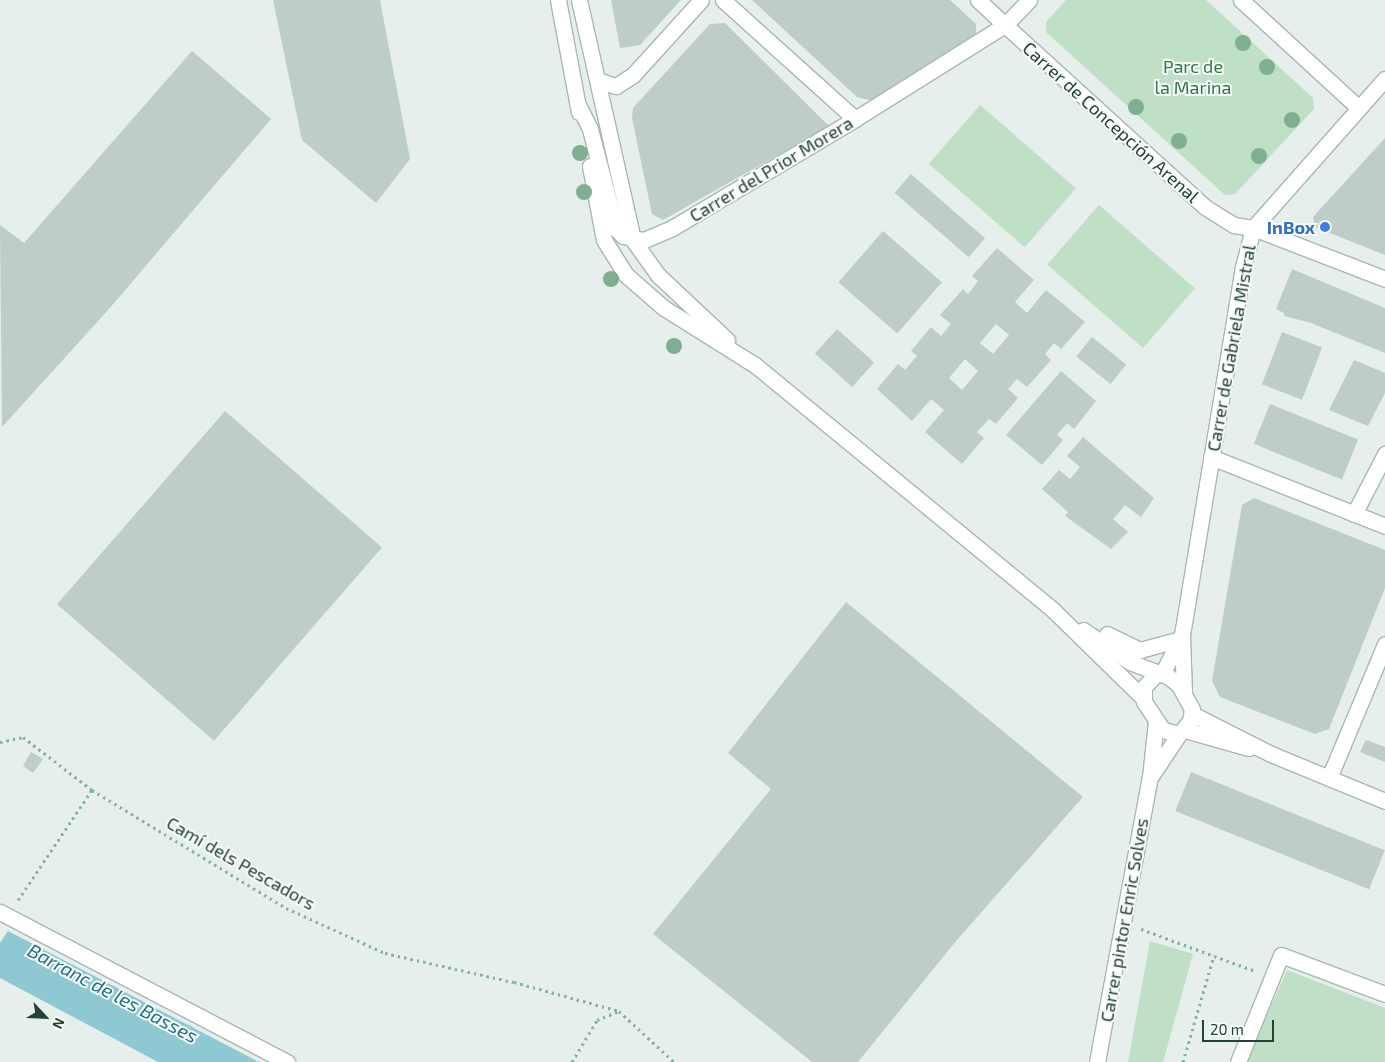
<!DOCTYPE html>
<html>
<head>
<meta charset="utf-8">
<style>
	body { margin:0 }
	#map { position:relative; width:1385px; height:1062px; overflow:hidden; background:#e6efeb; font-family:"Exo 2",sans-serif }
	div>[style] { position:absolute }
	.green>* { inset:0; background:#bfdfc7; transform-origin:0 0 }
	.water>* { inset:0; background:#8ec9d3 }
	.building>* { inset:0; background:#becdc6; transform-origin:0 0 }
	.path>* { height:3px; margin-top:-1.5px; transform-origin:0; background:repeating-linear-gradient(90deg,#86b2a4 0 2.5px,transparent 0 6.5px) }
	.roads { filter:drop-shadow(1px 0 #a8b7b2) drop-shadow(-1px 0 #a8b7b2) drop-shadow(0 1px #a8b7b2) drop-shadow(0 -1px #a8b7b2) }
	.service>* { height:15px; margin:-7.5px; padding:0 7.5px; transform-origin:7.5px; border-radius:7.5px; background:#fff }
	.pedestrian>* { height:15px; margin:-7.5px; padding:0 7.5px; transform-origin:7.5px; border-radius:7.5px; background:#fff }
	.minor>* { height:15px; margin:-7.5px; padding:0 7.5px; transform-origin:7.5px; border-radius:7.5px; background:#fff }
	.tertiary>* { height:15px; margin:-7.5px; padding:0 7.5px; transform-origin:7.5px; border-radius:7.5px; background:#fff }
	.trees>* { width:16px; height:16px; margin:-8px; border-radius:50%; background:#80ae92 }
	.dots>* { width:14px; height:14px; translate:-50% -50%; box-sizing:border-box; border:2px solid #f6fbf9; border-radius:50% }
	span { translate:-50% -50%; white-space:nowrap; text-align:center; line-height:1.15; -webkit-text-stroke:4px #f6fbf9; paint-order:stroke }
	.park-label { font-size:18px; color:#2d794a }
	.street-label { font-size:18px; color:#244139 }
	.shop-label { font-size:18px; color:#366cbe; font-weight:700 }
	.right { translate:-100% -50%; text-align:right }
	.water-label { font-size:19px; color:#1d6f7f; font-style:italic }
	.north { position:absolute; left:20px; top:992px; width:50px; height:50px; -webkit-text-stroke:4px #f6fbf9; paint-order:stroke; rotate:115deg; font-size:14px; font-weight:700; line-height:20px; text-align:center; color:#244139 }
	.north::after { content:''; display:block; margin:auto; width:18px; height:22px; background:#244139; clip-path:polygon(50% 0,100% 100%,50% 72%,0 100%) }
	.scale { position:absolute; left:1202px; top:1020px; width:72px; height:22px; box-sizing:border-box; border:2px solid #244139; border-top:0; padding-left:6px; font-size:15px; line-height:18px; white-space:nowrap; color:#244139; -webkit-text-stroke:4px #f6fbf9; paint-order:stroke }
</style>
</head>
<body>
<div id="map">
	<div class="green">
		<div style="clip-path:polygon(1066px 0,1206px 0,1313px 98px,1314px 109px,1235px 194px,1225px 195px,1046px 32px,1046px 22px)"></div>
		<div style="left:980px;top:105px;width:127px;height:78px;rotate:41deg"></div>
		<div style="left:1099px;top:205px;width:127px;height:79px;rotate:41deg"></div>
		<div style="clip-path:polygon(1150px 941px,1193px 954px,1163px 1062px,1128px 1062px)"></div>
		<div style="clip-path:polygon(1287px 970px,1385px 1008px,1385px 1062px,1246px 1062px)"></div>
	</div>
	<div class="water">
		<div style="clip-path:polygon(8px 931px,259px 1062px,158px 1062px,0 978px,0 943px)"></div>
	</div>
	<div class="building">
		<div style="clip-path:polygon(273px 0,380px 0,410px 159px,376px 203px,302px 140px)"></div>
		<div style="clip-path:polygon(611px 0,681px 0,640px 45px,620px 48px)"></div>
		<div style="clip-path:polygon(752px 0,950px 0,976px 24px,976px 40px,873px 101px,857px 97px)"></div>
		<div style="clip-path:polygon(725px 23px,829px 126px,663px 220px,652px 214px,632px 118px,633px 108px,710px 24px)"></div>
		<div style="clip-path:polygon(192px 51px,271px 119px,109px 309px,2px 427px,0 225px,24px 243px)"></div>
		<div style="clip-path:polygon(1385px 138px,1385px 255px,1315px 227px,1313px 217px)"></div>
		<div style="left:911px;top:174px;width:98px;height:25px;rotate:41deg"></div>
		<div style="left:883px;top:231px;width:78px;height:68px;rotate:41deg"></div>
		<div style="clip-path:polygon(evenodd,997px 248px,1034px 280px,1015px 302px,1027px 313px,1046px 290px,1085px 322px,1061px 349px,1054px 343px,1045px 354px,1051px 360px,1027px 387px,1017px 379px,1008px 389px,1018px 398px,996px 424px,989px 419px,977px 432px,984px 438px,962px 464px,925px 432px,944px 410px,931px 399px,912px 421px,877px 389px,898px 364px,905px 370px,917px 356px,911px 351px,931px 327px,941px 336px,951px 324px,940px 315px,963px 289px,968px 294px,978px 281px,972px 276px,997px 248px,996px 324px,1009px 335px,993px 354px,980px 343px,996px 324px,997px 248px,965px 359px,978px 371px,962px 390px,949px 378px,965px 359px)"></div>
		<div style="clip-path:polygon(1292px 269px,1385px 308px,1385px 353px,1311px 323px,1284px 316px,1284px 313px,1276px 309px)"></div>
		<div style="left:837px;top:329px;width:50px;height:33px;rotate:42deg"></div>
		<div style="left:1282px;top:332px;width:43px;height:56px;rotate:21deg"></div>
		<div style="left:1092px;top:337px;width:44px;height:25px;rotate:39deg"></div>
		<div style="clip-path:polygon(1354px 360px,1385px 373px,1385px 393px,1368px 426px,1329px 410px)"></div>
		<div style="clip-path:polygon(1061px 371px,1096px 401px,1074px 429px,1067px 423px,1057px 435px,1063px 440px,1042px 465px,1006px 435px)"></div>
		<div style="left:1270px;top:404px;width:95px;height:43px;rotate:22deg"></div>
		<div style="left:225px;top:411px;width:208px;height:256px;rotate:41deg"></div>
		<div style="clip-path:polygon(1083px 437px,1154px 498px,1141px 517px,1125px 505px,1113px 519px,1128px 532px,1111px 549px,1065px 516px,1068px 512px,1042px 489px,1059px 470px,1070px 479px,1080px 467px,1067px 456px)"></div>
		<div style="clip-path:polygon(1254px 498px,1385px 550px,1385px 588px,1329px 729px,1315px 734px,1220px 697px,1212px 681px,1242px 505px)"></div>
		<div style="clip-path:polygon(846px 602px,1083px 797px,956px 941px,858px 1062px,812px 1062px,653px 934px,771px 789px,728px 753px)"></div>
		<div style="clip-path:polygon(1366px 740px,1385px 747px,1385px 762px,1360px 752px)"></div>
		<div style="clip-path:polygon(31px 752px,43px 759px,33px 773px,23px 766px)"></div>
		<div style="left:1191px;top:772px;width:209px;height:42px;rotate:22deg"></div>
	</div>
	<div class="path">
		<div style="left:0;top:742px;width:24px;rotate:-12deg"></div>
		<div style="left:23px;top:737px;width:87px;rotate:37.5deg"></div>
		<div style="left:92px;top:790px;width:227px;rotate:31.3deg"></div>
		<div style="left:286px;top:908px;width:109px;rotate:24.4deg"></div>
		<div style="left:385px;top:953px;width:132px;rotate:12.7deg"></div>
		<div style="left:514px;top:982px;width:109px;rotate:15.4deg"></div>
		<div style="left:619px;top:1011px;width:75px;rotate:42.8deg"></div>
		<div style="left:18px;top:900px;width:133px;rotate:-56.1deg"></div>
		<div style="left:1141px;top:929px;width:121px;rotate:20.2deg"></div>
		<div style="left:572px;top:1062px;width:49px;rotate:-59.2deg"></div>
		<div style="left:597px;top:1020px;width:24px;rotate:-22deg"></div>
		<div style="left:1183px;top:1062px;width:111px;rotate:-73.8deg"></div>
	</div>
	<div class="roads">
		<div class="service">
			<div style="left:0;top:912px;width:324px;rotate:27.6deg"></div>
		</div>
		<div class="pedestrian">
			<div style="left:1005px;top:25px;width:270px;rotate:42.3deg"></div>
			<div style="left:1205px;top:207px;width:34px;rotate:32deg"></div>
			<div style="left:1234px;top:225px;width:19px;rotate:9deg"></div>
			<div style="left:1354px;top:514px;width:68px;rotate:-62.7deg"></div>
			<div style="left:1238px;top:1062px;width:115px;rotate:-68.1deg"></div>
			<div style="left:1281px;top:955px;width:111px;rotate:20.6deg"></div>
		</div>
		<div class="minor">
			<div style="left:558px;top:0;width:114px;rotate:79.4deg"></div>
			<div style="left:579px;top:0;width:246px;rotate:77.3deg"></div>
			<div style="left:633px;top:240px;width:43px;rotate:54.5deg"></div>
			<div style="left:658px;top:275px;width:95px;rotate:43.3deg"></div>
			<div style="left:723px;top:0;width:178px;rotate:42deg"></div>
			<div style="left:978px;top:0;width:37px;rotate:43deg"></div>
			<div style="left:1241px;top:0;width:160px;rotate:42.5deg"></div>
			<div style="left:597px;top:80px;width:20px;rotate:18deg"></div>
			<div style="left:616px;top:86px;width:20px;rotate:-33deg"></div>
			<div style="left:633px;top:75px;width:101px;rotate:-47.8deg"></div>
			<div style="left:577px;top:103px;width:29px;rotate:63deg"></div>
			<div style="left:590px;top:129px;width:103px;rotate:75.4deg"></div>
			<div style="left:616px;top:229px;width:10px;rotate:45deg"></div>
			<div style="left:623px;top:236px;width:21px;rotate:11deg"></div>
			<div style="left:644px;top:240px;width:30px;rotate:-23deg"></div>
			<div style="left:672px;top:228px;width:213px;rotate:-30.8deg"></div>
			<div style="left:855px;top:119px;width:177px;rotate:-32.1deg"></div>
			<div style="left:1005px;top:25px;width:35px;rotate:-46deg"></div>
			<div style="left:590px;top:166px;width:75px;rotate:79.3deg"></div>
			<div style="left:604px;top:240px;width:41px;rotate:57.8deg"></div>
			<div style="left:626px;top:275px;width:50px;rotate:41deg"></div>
			<div style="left:664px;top:308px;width:107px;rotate:32.1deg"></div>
			<div style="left:1253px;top:228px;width:142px;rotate:21.1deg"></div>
			<div style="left:1211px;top:457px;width:187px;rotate:21.6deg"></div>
			<div style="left:1162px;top:674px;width:44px;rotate:-62.9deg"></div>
			<div style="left:1184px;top:692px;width:57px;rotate:-92deg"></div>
			<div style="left:1182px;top:635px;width:373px;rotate:-80.6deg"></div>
			<div style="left:1243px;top:267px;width:40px;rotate:-75.6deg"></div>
			<div style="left:1253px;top:228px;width:199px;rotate:-48.5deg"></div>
			<div style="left:1151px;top:776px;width:50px;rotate:-56.3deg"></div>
			<div style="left:1329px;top:778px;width:145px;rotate:-67.3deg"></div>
			<div style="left:1097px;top:1062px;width:290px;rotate:-79.5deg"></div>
			<div style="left:1150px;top:777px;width:56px;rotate:-83.9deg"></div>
		</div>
		<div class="tertiary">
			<div style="left:755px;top:365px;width:386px;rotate:39.4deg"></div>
			<div style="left:1053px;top:610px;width:124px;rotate:44.3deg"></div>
			<div style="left:1083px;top:630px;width:57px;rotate:34.2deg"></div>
			<div style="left:1130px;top:662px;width:42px;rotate:21deg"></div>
			<div style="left:1169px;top:677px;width:13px;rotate:39deg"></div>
			<div style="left:1179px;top:685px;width:27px;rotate:62deg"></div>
			<div style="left:1192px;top:709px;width:12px;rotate:99deg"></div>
			<div style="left:1190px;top:721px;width:17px;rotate:130deg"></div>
			<div style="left:1179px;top:734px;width:16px;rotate:-166deg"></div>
			<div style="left:1163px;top:730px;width:34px;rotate:-124deg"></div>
			<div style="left:1144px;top:702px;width:15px;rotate:-90deg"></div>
			<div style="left:1144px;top:687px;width:18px;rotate:-47deg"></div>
			<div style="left:1107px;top:634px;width:37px;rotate:26deg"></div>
			<div style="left:1140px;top:650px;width:41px;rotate:-15.4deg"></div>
			<div style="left:1192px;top:714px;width:89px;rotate:26.9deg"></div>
			<div style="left:1271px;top:754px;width:123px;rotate:22.4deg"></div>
			<div style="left:1185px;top:730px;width:66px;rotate:15.9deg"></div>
		</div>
	</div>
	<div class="trees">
		<div style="left:1243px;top:43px"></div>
		<div style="left:1267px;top:67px"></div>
		<div style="left:1136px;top:107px"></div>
		<div style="left:1292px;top:120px"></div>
		<div style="left:1179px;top:141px"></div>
		<div style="left:580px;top:153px"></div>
		<div style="left:1259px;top:156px"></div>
		<div style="left:584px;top:192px"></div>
		<div style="left:611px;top:279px"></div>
		<div style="left:674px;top:346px"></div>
	</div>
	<div class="dots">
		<div style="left:1325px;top:227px;background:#3f7fe0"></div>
	</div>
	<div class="park-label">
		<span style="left:1193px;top:77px">Parc de<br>la Marina</span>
	</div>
	<div class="street-label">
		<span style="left:1111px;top:122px;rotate:42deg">Carrer de Concepción Arenal</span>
		<span style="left:771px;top:169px;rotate:-31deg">Carrer del Prior Morera</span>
		<span style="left:1231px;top:348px;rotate:-80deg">Carrer de Gabriela Mistral</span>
		<span style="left:241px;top:863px;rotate:30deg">Camí dels Pescadors</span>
		<span style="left:1124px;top:920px;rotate:-80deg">Carrer pintor Enric Solves</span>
	</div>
	<div class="shop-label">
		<span class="right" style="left:1315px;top:227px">InBox</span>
	</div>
	<div class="water-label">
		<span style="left:113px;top:993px;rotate:28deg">Barranc de les Basses</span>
	</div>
	<div class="north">N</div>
	<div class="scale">20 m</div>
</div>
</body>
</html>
